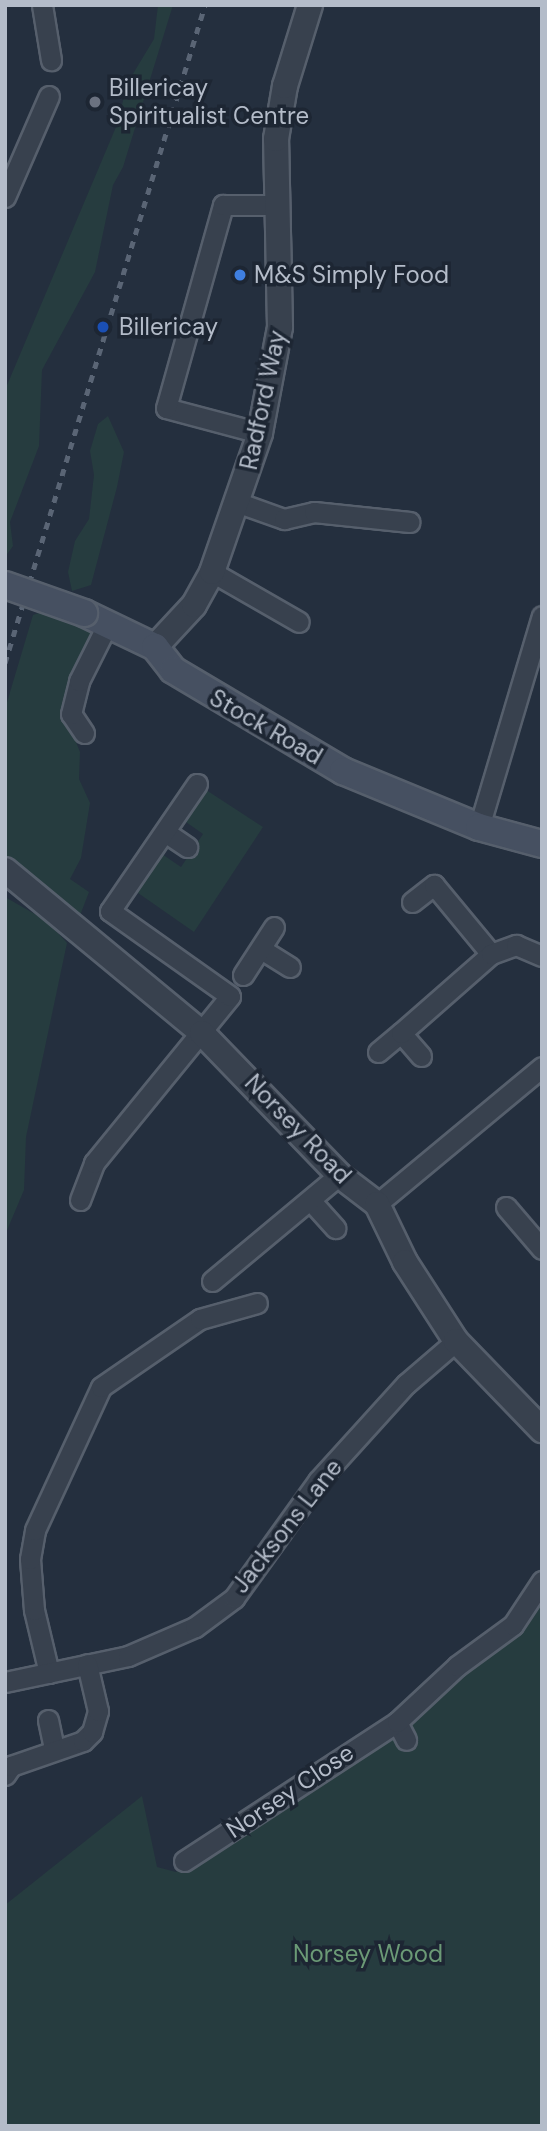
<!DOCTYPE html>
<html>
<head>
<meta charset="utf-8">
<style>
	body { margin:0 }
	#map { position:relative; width:547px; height:2131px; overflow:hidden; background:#242f3e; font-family:"DM Sans",sans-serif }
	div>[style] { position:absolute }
	.green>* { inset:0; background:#263c3f }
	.roads { filter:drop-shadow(2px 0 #565f6c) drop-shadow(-2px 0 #565f6c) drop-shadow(0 2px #565f6c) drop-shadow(0 -2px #565f6c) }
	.minor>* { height:19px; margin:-9.5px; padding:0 9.5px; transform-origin:9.5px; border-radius:9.5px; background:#38414e }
	.tertiary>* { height:24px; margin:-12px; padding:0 12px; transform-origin:12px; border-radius:12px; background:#38414e }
	.secondary>* { height:26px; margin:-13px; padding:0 13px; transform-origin:13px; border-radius:13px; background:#465061 }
	.rail>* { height:5px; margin-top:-2.5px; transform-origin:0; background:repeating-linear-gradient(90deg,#5a6575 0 7px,transparent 0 14px) }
	.bridges { filter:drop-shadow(2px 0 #565f6c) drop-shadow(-2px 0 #565f6c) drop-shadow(0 2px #565f6c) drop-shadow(0 -2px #565f6c) }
	.secondary-bridge>* { height:26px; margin:-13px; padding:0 13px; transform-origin:13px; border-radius:13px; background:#465061 }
	.dots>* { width:19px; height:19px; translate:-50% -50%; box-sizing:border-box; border:4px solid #1d2633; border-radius:50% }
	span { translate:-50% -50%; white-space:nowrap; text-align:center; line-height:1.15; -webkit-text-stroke:7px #1d2633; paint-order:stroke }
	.poi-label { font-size:24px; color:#b4bcc9 }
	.left { translate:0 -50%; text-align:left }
	.street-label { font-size:24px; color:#b4bcc9 }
	.park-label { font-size:24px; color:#6b9a76 }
	.frame { position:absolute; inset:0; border:7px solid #b4bcc9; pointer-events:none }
</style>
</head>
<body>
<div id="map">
	<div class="green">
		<div style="clip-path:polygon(158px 5px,173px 5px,123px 167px,113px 185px,95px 272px,42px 370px,39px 446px,10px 522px,13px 546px,5px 557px,5px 390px,116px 127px,128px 82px,154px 39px)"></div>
		<div style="clip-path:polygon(108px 416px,124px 452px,117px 487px,91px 585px,72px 591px,68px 572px,75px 541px,89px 519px,94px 475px,90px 451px,98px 424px)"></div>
		<div style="clip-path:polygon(53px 608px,68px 611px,78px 625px,102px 635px,72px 732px,80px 752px,79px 779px,90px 803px,81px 858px,70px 879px,89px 892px,79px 918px,5px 857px,5px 709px,33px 615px)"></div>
		<div style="clip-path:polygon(197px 784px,263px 827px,194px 932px,128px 886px,153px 848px,181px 867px,203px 834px,176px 815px)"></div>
		<div style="clip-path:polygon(5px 897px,47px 921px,67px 943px,26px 1137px,24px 1190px,5px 1235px)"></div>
		<div style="clip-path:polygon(542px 1594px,542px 2126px,5px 2126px,5px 1905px,142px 1796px,157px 1867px,176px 1872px,243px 1833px)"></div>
	</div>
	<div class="roads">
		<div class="minor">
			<div style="left:42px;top:5px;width:56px;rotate:80.7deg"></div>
			<div style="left:5px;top:197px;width:110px;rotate:-66.5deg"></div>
			<div style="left:260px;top:433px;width:97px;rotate:-165.1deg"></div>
			<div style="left:166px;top:408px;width:211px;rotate:-74.3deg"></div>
			<div style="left:223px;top:205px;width:55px"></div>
			<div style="left:239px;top:503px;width:48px;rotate:19.6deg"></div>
			<div style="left:284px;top:519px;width:31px;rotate:-13deg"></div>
			<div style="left:314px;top:512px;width:96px;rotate:6deg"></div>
			<div style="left:212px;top:572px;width:100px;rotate:29.9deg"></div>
			<div style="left:84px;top:733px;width:23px;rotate:-124deg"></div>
			<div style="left:71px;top:714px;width:34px;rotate:-76deg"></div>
			<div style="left:79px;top:681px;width:63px;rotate:-63.4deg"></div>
			<div style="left:479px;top:827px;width:220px;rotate:-73.4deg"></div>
			<div style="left:165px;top:832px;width:27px;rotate:34deg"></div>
			<div style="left:412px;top:902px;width:28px;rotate:-38deg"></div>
			<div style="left:434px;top:885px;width:89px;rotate:50.4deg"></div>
			<div style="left:261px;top:949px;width:34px;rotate:32deg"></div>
			<div style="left:243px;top:975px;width:57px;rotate:-57.1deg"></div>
			<div style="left:378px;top:1052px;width:30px;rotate:-40deg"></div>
			<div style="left:421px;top:1056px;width:30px;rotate:-131deg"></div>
			<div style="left:401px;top:1033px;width:120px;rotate:-41.3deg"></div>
			<div style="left:491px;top:954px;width:27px;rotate:-20deg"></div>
			<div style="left:516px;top:945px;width:28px;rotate:23deg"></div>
			<div style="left:80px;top:1200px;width:40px;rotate:-69deg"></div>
			<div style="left:94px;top:1163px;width:215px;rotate:-50.8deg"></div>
			<div style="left:230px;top:996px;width:147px;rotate:-144.7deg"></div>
			<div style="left:110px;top:911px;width:154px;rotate:-55.6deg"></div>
			<div style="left:310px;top:1200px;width:38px;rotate:48deg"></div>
			<div style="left:377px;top:1204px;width:214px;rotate:-39.7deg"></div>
			<div style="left:506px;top:1207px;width:55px;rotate:49.4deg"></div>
			<div style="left:212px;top:1281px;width:165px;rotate:-39.8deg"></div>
			<div style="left:49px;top:1673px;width:65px;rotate:-103.4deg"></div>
			<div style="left:34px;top:1610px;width:51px;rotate:-94.5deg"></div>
			<div style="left:30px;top:1559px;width:29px;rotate:-80deg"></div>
			<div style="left:35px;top:1530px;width:157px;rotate:-65.2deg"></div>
			<div style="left:101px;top:1387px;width:120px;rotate:-34.5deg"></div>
			<div style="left:200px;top:1319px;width:59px;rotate:-15.7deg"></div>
			<div style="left:5px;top:1682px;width:126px;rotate:-11.9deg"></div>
			<div style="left:128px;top:1656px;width:73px;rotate:-23.4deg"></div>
			<div style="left:195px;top:1627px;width:49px;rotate:-36.6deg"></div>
			<div style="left:234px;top:1598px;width:144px;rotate:-54.3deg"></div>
			<div style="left:318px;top:1481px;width:131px;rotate:-47.8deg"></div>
			<div style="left:406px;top:1384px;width:66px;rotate:-40.7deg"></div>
			<div style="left:48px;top:1720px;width:29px;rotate:78deg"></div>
			<div style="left:397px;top:1722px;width:20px;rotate:63deg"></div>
			<div style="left:5px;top:1775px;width:11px;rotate:-56deg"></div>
			<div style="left:11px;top:1766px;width:76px;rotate:-19.1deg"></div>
			<div style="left:83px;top:1741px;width:13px;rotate:-45deg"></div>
			<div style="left:92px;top:1732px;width:22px;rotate:-74deg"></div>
			<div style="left:98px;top:1711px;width:48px;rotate:-103.2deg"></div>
			<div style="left:184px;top:1861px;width:254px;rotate:-33.1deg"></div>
			<div style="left:397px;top:1722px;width:82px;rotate:-43deg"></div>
			<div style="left:457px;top:1666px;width:69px;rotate:-36.2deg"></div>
			<div style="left:513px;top:1625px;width:53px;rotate:-56.6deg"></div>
		</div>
		<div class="tertiary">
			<div style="left:155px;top:647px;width:57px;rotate:-47.1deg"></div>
			<div style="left:194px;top:605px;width:38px;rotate:-61deg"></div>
			<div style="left:212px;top:572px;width:147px;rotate:-70.9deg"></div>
			<div style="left:260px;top:433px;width:108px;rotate:-79.3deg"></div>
			<div style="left:280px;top:327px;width:188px;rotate:-91.2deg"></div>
			<div style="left:276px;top:139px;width:54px;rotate:-80.4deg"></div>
			<div style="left:285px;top:86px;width:85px;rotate:-72.8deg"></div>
			<div style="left:5px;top:870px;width:256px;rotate:39.6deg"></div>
			<div style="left:202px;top:1033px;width:197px;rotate:46deg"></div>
			<div style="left:339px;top:1175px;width:48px;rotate:37.3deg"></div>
			<div style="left:377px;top:1204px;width:64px;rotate:64.2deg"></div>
			<div style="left:405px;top:1262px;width:94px;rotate:57.2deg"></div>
			<div style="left:456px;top:1341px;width:124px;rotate:46deg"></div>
		</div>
		<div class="secondary">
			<div style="left:84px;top:613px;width:79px;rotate:25.6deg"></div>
			<div style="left:155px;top:647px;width:29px;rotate:52deg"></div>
			<div style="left:173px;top:670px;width:198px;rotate:30.7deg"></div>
			<div style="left:343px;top:771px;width:147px;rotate:22.4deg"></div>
			<div style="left:479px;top:827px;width:65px;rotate:15.1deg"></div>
		</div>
	</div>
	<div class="rail">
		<div style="left:5px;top:663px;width:688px;rotate:-73.09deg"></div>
	</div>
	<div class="bridges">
		<div class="secondary-bridge">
			<div style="left:5px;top:585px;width:84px;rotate:19.5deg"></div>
		</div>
	</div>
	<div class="dots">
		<div style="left:95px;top:102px;background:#6b7280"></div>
		<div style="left:240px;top:275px;background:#3f7fe0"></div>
		<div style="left:103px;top:327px;background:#1a4fb4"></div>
	</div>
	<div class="poi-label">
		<span class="left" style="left:109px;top:102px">Billericay<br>Spiritualist Centre</span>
		<span class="left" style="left:254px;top:275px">M&amp;S Simply Food</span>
		<span class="left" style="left:119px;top:327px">Billericay</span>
	</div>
	<div class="street-label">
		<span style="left:263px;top:400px;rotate:-78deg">Radford Way</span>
		<span style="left:266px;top:727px;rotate:30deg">Stock Road</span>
		<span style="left:298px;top:1129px;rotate:46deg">Norsey Road</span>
		<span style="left:287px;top:1526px;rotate:-52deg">Jacksons Lane</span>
		<span style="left:290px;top:1791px;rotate:-34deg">Norsey Close</span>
	</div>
	<div class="park-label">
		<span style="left:368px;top:1954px">Norsey Wood</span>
	</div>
	<div class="frame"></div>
</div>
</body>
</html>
